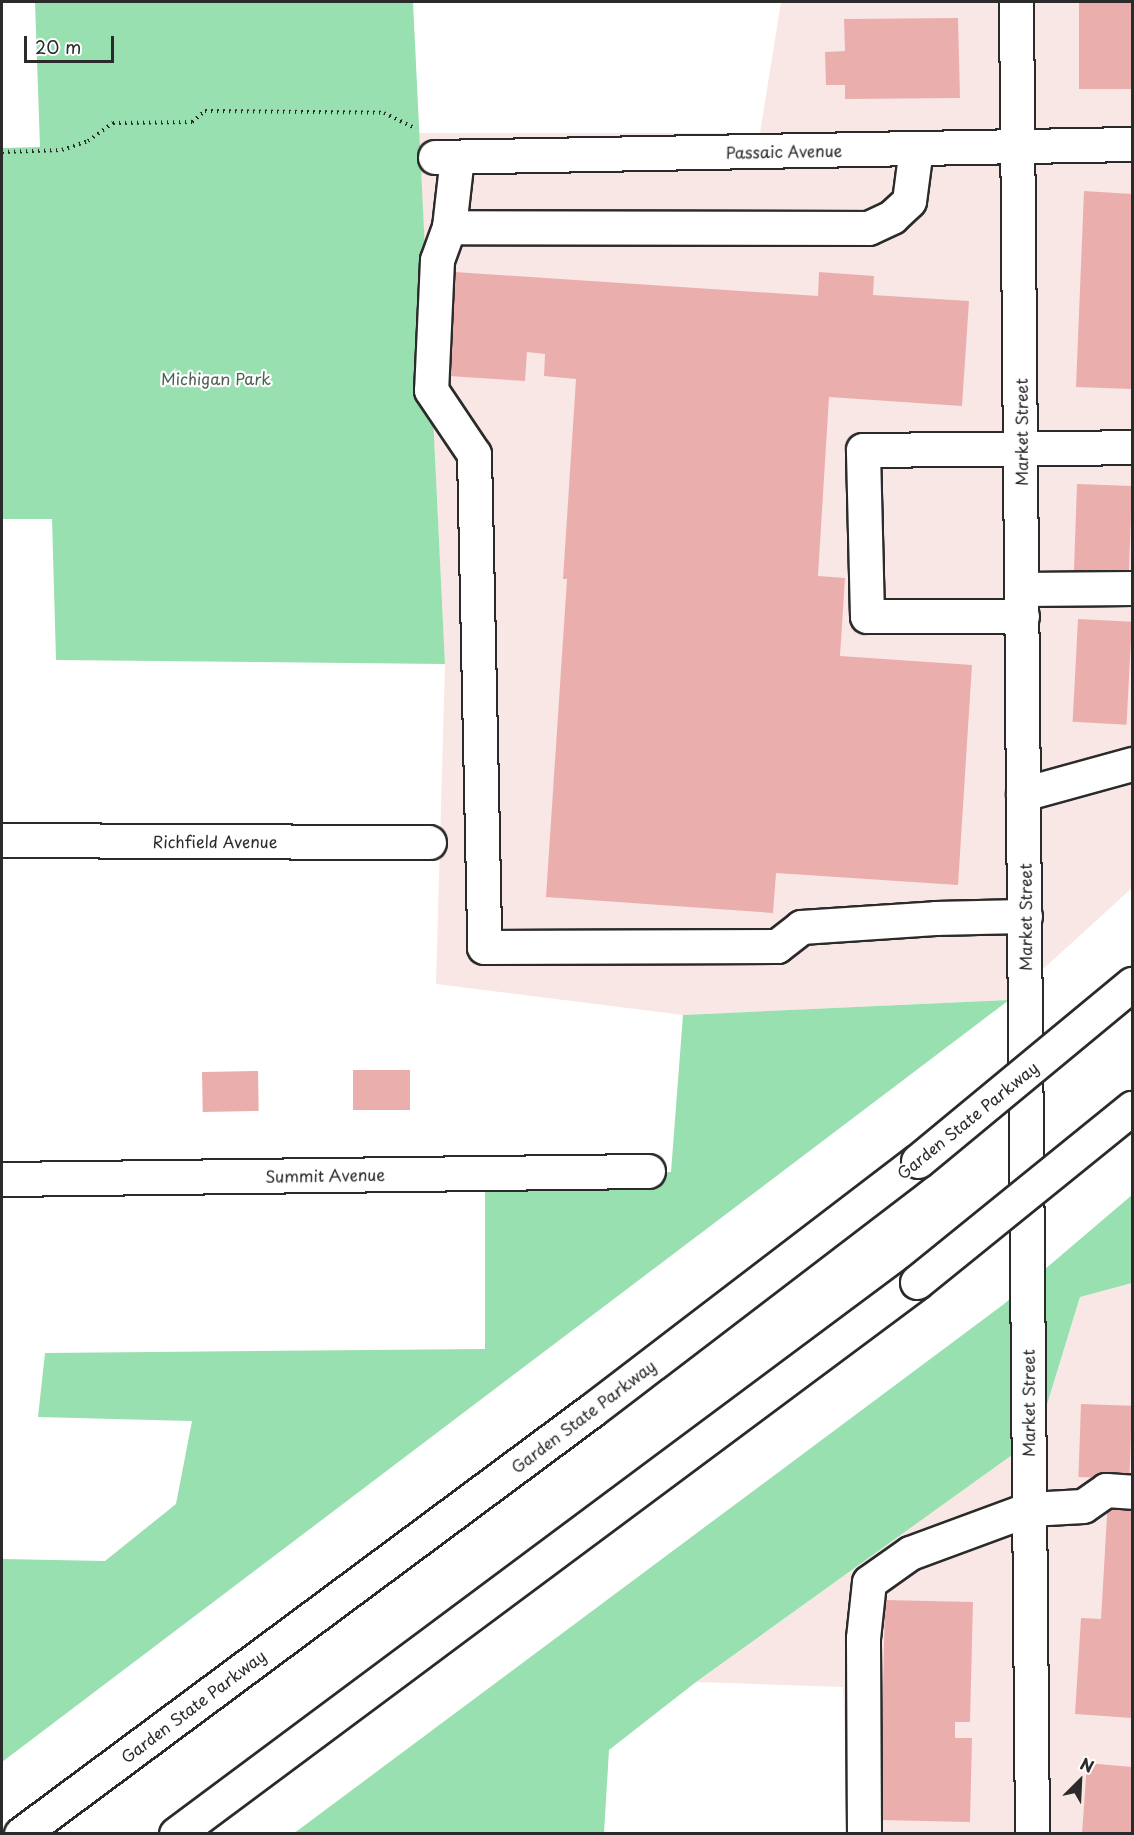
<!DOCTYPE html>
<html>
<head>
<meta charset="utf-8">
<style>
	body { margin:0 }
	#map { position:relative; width:1134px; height:1835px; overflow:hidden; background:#fff; font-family:"Playpen Sans",sans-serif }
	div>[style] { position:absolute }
	.built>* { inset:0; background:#f9e7e6 }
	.green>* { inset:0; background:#98e0af }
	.building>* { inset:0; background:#eaafad; transform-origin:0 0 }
	.path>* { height:4px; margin-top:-2px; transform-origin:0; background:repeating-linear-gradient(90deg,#2b2b2b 0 1.5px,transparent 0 6px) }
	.roads { filter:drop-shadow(2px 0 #2b2b2b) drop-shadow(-2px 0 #2b2b2b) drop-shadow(0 2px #2b2b2b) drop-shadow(0 -2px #2b2b2b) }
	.minor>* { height:33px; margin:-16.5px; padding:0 16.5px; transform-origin:16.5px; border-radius:16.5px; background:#fff }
	.highway>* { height:33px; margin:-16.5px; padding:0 16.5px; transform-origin:16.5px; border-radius:16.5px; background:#fff }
	.bridges { filter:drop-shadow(2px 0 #2b2b2b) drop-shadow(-2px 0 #2b2b2b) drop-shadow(0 2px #2b2b2b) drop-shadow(0 -2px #2b2b2b) }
	.highway-bridge>* { height:33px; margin:-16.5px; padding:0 16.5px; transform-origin:16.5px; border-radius:16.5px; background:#fff }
	span { translate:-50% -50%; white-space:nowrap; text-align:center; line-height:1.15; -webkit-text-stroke:4.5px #fff; paint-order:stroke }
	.street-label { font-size:16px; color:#2b2b2b }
	.park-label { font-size:16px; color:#4c6153 }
	.frame { position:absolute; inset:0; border:3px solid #2b2b2b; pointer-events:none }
	.north { position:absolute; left:1050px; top:1751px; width:60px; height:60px; -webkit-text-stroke:4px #fff; paint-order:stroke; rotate:24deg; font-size:16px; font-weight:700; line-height:24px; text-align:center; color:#2b2b2b }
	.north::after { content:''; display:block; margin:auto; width:21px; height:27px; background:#2b2b2b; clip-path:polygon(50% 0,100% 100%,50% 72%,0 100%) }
	.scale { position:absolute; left:24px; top:36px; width:90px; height:27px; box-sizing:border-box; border:3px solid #2b2b2b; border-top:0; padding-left:8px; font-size:18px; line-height:21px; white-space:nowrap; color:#2b2b2b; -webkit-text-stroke:4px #fff; paint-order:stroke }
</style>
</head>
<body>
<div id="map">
	<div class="built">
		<div style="clip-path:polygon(781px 2px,1132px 2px,1132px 888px,1009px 1000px,683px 1015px,436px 984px,445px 664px,419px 133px,760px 133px)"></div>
		<div style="clip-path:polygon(1132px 1283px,1132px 1833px,848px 1833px,843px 1687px,696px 1682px,1037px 1437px,1080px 1297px)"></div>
	</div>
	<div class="green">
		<div style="clip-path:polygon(35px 2px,413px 2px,445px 664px,56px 660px,52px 519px,2px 519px,2px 148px,40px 147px)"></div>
		<div style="clip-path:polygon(1009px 1000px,2px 1762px,2px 1559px,105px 1561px,176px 1504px,192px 1421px,38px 1417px,45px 1353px,485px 1349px,485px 1176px,671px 1172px,683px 1015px)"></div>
		<div style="clip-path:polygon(1132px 1195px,1132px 1283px,1080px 1297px,1037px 1437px,696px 1682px,609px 1750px,604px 1833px,293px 1834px,1004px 1304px)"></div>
	</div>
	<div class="building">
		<div style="left:1079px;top:2px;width:53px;height:87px"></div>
		<div style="clip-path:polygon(958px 18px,960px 98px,845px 99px,845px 85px,826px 85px,825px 52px,845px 51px,844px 19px)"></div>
		<div style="clip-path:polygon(1084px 191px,1132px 194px,1132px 389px,1076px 387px)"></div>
		<div style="clip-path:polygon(455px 272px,818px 296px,819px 272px,874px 276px,873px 295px,969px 301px,962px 406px,829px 397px,818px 576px,845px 578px,840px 656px,972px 665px,958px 885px,776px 873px,773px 913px,546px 897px,567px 579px,563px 579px,576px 379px,544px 376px,545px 354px,527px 352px,525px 381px,449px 376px)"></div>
		<div style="left:1077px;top:484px;width:55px;height:89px;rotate:2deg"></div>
		<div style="left:1078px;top:619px;width:54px;height:103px;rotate:3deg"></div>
		<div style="left:353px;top:1070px;width:57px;height:40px"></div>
		<div style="left:258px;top:1071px;width:40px;height:56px;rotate:89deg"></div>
		<div style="left:1081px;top:1404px;width:51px;height:73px;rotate:2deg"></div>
		<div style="clip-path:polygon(1108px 1499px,1132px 1500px,1132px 1718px,1075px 1714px,1081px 1618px,1101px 1619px)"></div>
		<div style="clip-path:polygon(885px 1600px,973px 1602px,970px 1722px,955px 1722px,955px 1738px,972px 1738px,970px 1822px,880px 1820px)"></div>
		<div style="clip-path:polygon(1087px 1763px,1132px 1767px,1132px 1834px,1082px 1834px)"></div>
	</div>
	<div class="path">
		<div style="left:2px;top:152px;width:60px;rotate:-1.9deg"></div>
		<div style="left:62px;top:150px;width:28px;rotate:-19deg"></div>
		<div style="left:88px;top:141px;width:31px;rotate:-36deg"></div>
		<div style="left:113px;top:123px;width:79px;rotate:-0.7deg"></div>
		<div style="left:192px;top:122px;width:17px;rotate:-40deg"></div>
		<div style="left:205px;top:111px;width:179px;rotate:0.6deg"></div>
		<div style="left:384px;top:113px;width:34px;rotate:26deg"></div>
	</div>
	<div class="roads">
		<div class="minor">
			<div style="left:1016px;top:2px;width:1832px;rotate:89.5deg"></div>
			<div style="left:916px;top:148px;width:53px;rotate:97.5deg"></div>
			<div style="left:909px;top:201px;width:23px;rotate:137deg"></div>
			<div style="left:892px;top:217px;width:26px;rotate:155deg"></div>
			<div style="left:868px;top:228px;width:419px;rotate:-179.9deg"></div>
			<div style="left:449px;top:227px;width:35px;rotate:110deg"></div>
			<div style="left:437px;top:260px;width:130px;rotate:92.6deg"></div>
			<div style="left:431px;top:390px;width:77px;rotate:56.1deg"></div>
			<div style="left:474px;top:454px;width:493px;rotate:88.8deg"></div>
			<div style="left:484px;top:947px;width:293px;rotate:-0.2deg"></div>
			<div style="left:777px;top:946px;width:31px;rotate:-38deg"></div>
			<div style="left:801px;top:927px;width:134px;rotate:-3.8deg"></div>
			<div style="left:935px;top:918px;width:90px;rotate:-1.3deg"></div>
			<div style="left:435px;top:157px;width:697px;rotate:-1.07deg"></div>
			<div style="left:449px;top:227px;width:70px;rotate:-83.5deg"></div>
			<div style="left:1022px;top:589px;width:110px;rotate:-0.5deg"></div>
			<div style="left:1022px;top:616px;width:155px;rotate:180deg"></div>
			<div style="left:867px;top:616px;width:166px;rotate:-91.4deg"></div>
			<div style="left:863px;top:450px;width:269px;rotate:-0.6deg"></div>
			<div style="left:1023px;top:794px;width:113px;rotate:-15.4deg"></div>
			<div style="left:2px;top:840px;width:427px;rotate:0.3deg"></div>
			<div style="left:2px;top:1179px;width:646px;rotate:-0.71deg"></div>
			<div style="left:864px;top:1834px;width:196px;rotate:-90.3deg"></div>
			<div style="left:863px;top:1638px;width:56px;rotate:-83.9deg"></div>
			<div style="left:869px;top:1582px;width:50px;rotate:-35.3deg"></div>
			<div style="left:910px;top:1553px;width:127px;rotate:-20.3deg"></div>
			<div style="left:1029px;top:1509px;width:54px;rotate:-3.2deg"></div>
			<div style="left:1083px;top:1506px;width:28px;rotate:-35deg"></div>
			<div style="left:1106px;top:1490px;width:26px;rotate:4deg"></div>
		</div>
		<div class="highway">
			<div style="left:21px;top:1834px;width:711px;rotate:-36.6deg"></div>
			<div style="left:592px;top:1410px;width:410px;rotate:-37.4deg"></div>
			<div style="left:176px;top:1834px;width:924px;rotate:-36.68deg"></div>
		</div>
	</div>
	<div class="bridges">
		<div class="highway-bridge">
			<div style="left:918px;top:1161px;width:278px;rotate:-39.6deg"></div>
			<div style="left:917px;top:1282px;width:277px;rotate:-39deg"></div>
		</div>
	</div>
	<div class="street-label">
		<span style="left:784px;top:151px;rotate:-1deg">Passaic Avenue</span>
		<span style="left:1021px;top:432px;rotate:-90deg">Market Street</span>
		<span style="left:215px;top:841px">Richfield Avenue</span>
		<span style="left:1025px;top:917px;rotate:-90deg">Market Street</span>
		<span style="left:967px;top:1120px;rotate:-39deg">Garden State Parkway</span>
		<span style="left:325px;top:1175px;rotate:-1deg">Summit Avenue</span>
		<span style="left:1028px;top:1403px;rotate:-90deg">Market Street</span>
		<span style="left:583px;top:1416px;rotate:-37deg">Garden State Parkway</span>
		<span style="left:193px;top:1706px;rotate:-37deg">Garden State Parkway</span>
	</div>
	<div class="park-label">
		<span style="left:216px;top:378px">Michigan Park</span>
	</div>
	<div class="frame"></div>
	<div class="north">N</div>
	<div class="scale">20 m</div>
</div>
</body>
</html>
